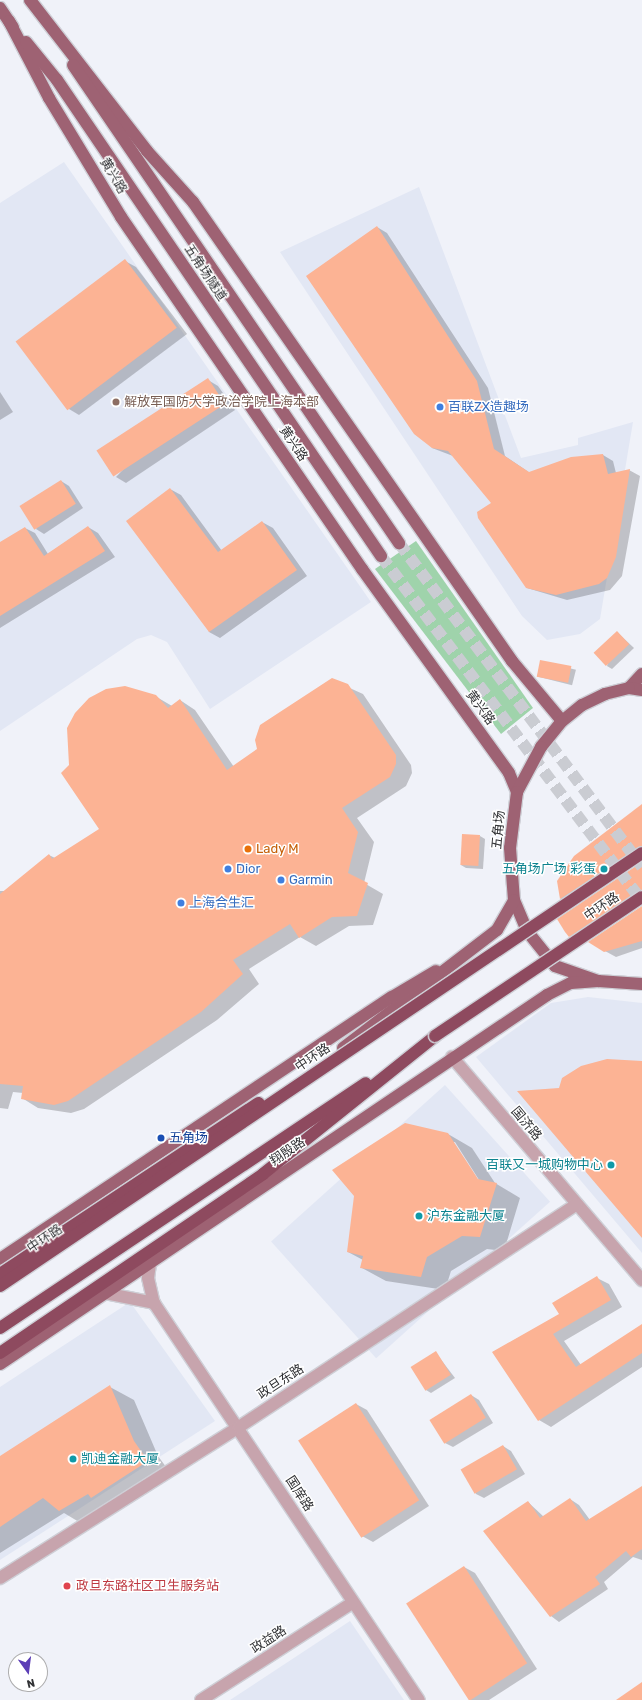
<!DOCTYPE html>
<html>
<head>
<meta charset="utf-8">
<style>
	body { margin:0 }
	#map { position:relative; width:642px; height:1700px; overflow:hidden; background:#f0f2f9; font-family:Rubik,"Noto Sans SC",sans-serif }
	div>[style] { position:absolute }
	.built>* { inset:0; background:#e2e7f4; transform-origin:0 0 }
	.green>* { inset:0; background:#9fd3ab }
	.shadow>* { inset:0; background:#0003; transform-origin:0 0 }
	.building>* { inset:0; background:#fcb394; transform-origin:0 0 }
	.major-tunnel>* { height:12px; margin-top:-6px; transform-origin:0; background:repeating-linear-gradient(90deg,#caccd2 0 12px,transparent 0 18px) }
	.roads { filter:drop-shadow(1px 0 #cecfd6) drop-shadow(-1px 0 #cecfd6) drop-shadow(0 1px #cecfd6) drop-shadow(0 -1px #cecfd6) }
	.minor>* { height:12px; margin:-6px; padding:0 6px; transform-origin:6px; border-radius:6px; background:#c7a4ad }
	.major>* { height:12px; margin:-6px; padding:0 6px; transform-origin:6px; border-radius:6px; background:#9e6273 }
	.highway>* { height:12px; margin:-6px; padding:0 6px; transform-origin:6px; border-radius:6px; background:#8e4a5f }
	.bridges { filter:drop-shadow(1px 0 #cecfd6) drop-shadow(-1px 0 #cecfd6) drop-shadow(0 1px #cecfd6) drop-shadow(0 -1px #cecfd6) }
	.highway-bridge>* { height:12px; margin:-6px; padding:0 6px; transform-origin:6px; border-radius:6px; background:#8e4a5f }
	.dots>* { width:11px; height:11px; translate:-50% -50%; box-sizing:border-box; border:2px solid #fff; border-radius:50% }
	span { translate:-50% -50%; white-space:nowrap; text-align:center; line-height:1.15; -webkit-text-stroke:3px #fff; paint-order:stroke }
	.street-label { font-size:13px; color:#313235 }
	.education-label { font-size:13px; color:#785e54 }
	.left { translate:0 -50%; text-align:left }
	.shop-label { font-size:13px; color:#366cbe }
	.food-label { font-size:13px; color:#c56008 }
	.culture-label { font-size:13px; color:#0d838f }
	.right { translate:-100% -50%; text-align:right }
	.transit-label { font-size:13px; color:#164399 }
	.health-label { font-size:13px; color:#be3a42 }
	.north { position:absolute; left:8px; top:1652px; width:40px; height:40px; box-sizing:border-box; background:#fff; border:1px solid #adadae; border-radius:50%; rotate:166deg; font-size:11px; font-weight:700; line-height:16px; text-align:center; color:#313235 }
	.north::after { content:''; display:block; margin:auto; width:14px; height:18px; background:#5c3eb6; clip-path:polygon(50% 0,100% 100%,50% 72%,0 100%) }
</style>
</head>
<body>
<div id="map">
	<div class="built">
		<div style="clip-path:polygon(64px 162px,371px 602px,210px 709px,167px 642px,151px 635px,137px 639px,0 731px,0 203px)"></div>
		<div style="clip-path:polygon(419px 187px,521px 458px,578px 445px,578px 438px,633px 422px,600px 619px,580px 634px,547px 640px,522px 616px,280px 252px)"></div>
		<div style="clip-path:polygon(588px 997px,642px 1003px,642px 1253px,476px 1057px,551px 1003px)"></div>
		<div style="left:445px;top:1085px;width:157px;height:234px;rotate:48deg"></div>
		<div style="clip-path:polygon(130px 1302px,215px 1421px,0 1560px,0 1387px)"></div>
		<div style="clip-path:polygon(350px 1621px,404px 1700px,230px 1700px)"></div>
	</div>
	<div class="green">
		<div style="clip-path:polygon(416px 541px,533px 708px,501px 734px,375px 569px)"></div>
	</div>
	<div class="shadow">
		<div style="clip-path:polygon(377px 227px,387px 233px,488px 388px,505px 456px,530px 473px,603px 455px,613px 461px,616px 473px,629px 470px,640px 476px,622px 576px,610px 590px,567px 600px,527px 588px,493px 503px,453px 456px,432px 448px)"></div>
		<div style="clip-path:polygon(125px 261px,136px 267px,187px 334px,79px 415px,69px 409px,18px 342px)"></div>
		<div style="clip-path:polygon(208px 380px,218px 386px,235px 410px,126px 483px,116px 477px)"></div>
		<div style="clip-path:polygon(0 392px,13px 412px,0 420px)"></div>
		<div style="clip-path:polygon(61px 481px,69px 486px,83px 508px,44px 534px,36px 529px)"></div>
		<div style="clip-path:polygon(170px 489px,181px 495px,222px 551px,262px 522px,273px 528px,307px 576px,220px 638px,209px 632px)"></div>
		<div style="clip-path:polygon(88px 527px,98px 533px,115px 557px,0 628px,0 543px,25px 528px,35px 533px,48px 554px)"></div>
		<div style="clip-path:polygon(617px 632px,634px 648px,612px 669px,607px 666px)"></div>
		<div style="left:541px;top:661px;width:36px;height:16px;rotate:14deg"></div>
		<div style="clip-path:polygon(332px 680px,363px 694px,411px 765px,412px 773px,406px 786px,357px 818px,374px 842px,364px 883px,383px 894px,373px 925px,349px 926px,316px 946px,300px 937px,249px 969px,259px 984px,217px 1020px,84px 1109px,71px 1113px,38px 1108px,22px 1098px,23px 1093px,13px 1092px,8px 1109px,0 1108px,0 891px,6px 891px,49px 855px,55px 858px,101px 829px,155px 696px,172px 706px,180px 700px,195px 710px,234px 767px,258px 750px,261px 726px)"></div>
		<div style="clip-path:polygon(642px 806px,642px 857px,571px 904px,561px 899px,558px 881px)"></div>
		<div style="clip-path:polygon(480px 836px,485px 839px,483px 869px,466px 868px,461px 865px)"></div>
		<div style="clip-path:polygon(642px 863px,642px 902px,580px 942px,570px 936px)"></div>
		<div style="clip-path:polygon(642px 907px,642px 948px,616px 957px,605px 951px)"></div>
		<div style="clip-path:polygon(evenodd,448px 1134px,472px 1148px,495px 1183px,520px 1198px,504px 1251px,487px 1249px,451px 1271px,445px 1290px,386px 1281px,362px 1268px,363px 1260px,348px 1252px,448px 1134px,453px 1142px,455px 1142px,481px 1183px,480px 1184px,453px 1142px)"></div>
		<div style="clip-path:polygon(597px 1278px,609px 1284px,622px 1307px,564px 1341px,581px 1365px,642px 1325px,642px 1367px,551px 1427px,539px 1420px,493px 1352px,561px 1314px)"></div>
		<div style="clip-path:polygon(436px 1353px,455px 1378px,431px 1393px,426px 1390px)"></div>
		<div style="clip-path:polygon(110px 1387px,134px 1400px,158px 1456px,172px 1475px,84px 1525px,64px 1513px,0 1553px,0 1457px)"></div>
		<div style="clip-path:polygon(471px 1395px,479px 1400px,493px 1423px,453px 1447px,445px 1443px)"></div>
		<div style="clip-path:polygon(356px 1404px,367px 1410px,429px 1506px,373px 1542px,362px 1536px)"></div>
		<div style="clip-path:polygon(503px 1446px,511px 1451px,525px 1474px,484px 1498px,476px 1494px,463px 1471px)"></div>
		<div style="clip-path:polygon(642px 1487px,642px 1560px,633px 1557px,604px 1582px,608px 1589px,559px 1622px,551px 1616px,528px 1502px,544px 1517px,570px 1499px,579px 1505px,590px 1520px)"></div>
		<div style="clip-path:polygon(464px 1567px,475px 1573px,537px 1669px,489px 1700px,470px 1700px)"></div>
	</div>
	<div class="building">
		<div style="clip-path:polygon(377px 226px,477px 381px,494px 449px,529px 472px,571px 457px,603px 454px,608px 474px,630px 469px,616px 557px,607px 578px,599px 584px,556px 595px,526px 588px,478px 518px,477px 512px,491px 503px,448px 451px,432px 448px,414px 434px,306px 276px)"></div>
		<div style="left:125px;top:259px;width:86px;height:137px;rotate:53deg"></div>
		<div style="left:208px;top:378px;width:31px;height:133px;rotate:57deg"></div>
		<div style="left:61px;top:480px;width:28px;height:49px;rotate:58deg"></div>
		<div style="clip-path:polygon(170px 488px,218px 552px,262px 521px,297px 570px,209px 632px,126px 521px)"></div>
		<div style="clip-path:polygon(88px 526px,105px 551px,0 616px,0 542px,25px 527px,44px 556px)"></div>
		<div style="left:617px;top:631px;width:18px;height:32px;rotate:47deg"></div>
		<div style="left:540px;top:660px;width:32px;height:17px;rotate:11deg"></div>
		<div style="clip-path:polygon(332px 678px,348px 684px,396px 755px,396px 764px,390px 777px,342px 808px,358px 832px,348px 873px,368px 883px,357px 916px,332px 917px,299px 938px,290px 924px,233px 960px,243px 974px,201px 1012px,68px 1101px,54px 1105px,21px 1099px,23px 1086px,0 1084px,0 894px,49px 854px,52px 859px,99px 829px,61px 773px,69px 765px,67px 728px,75px 713px,89px 698px,106px 689px,125px 686px,156px 695px,168px 708px,180px 699px,227px 770px,257px 749px,255px 740px,260px 725px)"></div>
		<div style="clip-path:polygon(642px 804px,642px 846px,560px 899px,557px 881px,574px 856px)"></div>
		<div style="left:462px;top:834px;width:18px;height:31px;rotate:3deg"></div>
		<div style="clip-path:polygon(642px 862px,642px 890px,569px 937px,565px 932px,557px 919px)"></div>
		<div style="clip-path:polygon(642px 906px,642px 941px,604px 952px,588px 942px)"></div>
		<div style="clip-path:polygon(607px 1059px,642px 1061px,642px 1238px,517px 1091px,559px 1088px,562px 1078px,581px 1066px)"></div>
		<div style="clip-path:polygon(405px 1123px,448px 1133px,478px 1179px,497px 1183px,480px 1237px,462px 1236px,427px 1257px,421px 1277px,360px 1268px,363px 1256px,347px 1252px,354px 1196px,332px 1170px)"></div>
		<div style="clip-path:polygon(597px 1276px,611px 1300px,553px 1334px,576px 1367px,642px 1324px,642px 1353px,538px 1421px,492px 1352px,559px 1314px,552px 1303px)"></div>
		<div style="left:436px;top:1351px;width:28px;height:30px;rotate:58deg"></div>
		<div style="clip-path:polygon(110px 1385px,134px 1441px,148px 1461px,91px 1498px,88px 1494px,59px 1511px,43px 1498px,0 1527px,0 1456px)"></div>
		<div style="left:471px;top:1394px;width:28px;height:49px;rotate:58deg"></div>
		<div style="left:356px;top:1403px;width:116px;height:69px;rotate:57deg"></div>
		<div style="left:503px;top:1445px;width:28px;height:49px;rotate:60deg"></div>
		<div style="clip-path:polygon(642px 1486px,642px 1549px,631px 1557px,626px 1551px,595px 1577px,600px 1584px,550px 1617px,483px 1531px,528px 1501px,540px 1518px,570px 1498px,586px 1521px)"></div>
		<div style="left:464px;top:1566px;width:116px;height:69px;rotate:57deg"></div>
		<div style="clip-path:polygon(642px 1682px,642px 1700px,616px 1700px)"></div>
	</div>
	<div class="major-tunnel">
		<div style="left:399px;top:543px;width:405px;rotate:53.1deg"></div>
		<div style="left:381px;top:556px;width:433px;rotate:52.9deg"></div>
	</div>
	<div class="roads">
		<div class="minor">
			<div style="left:452px;top:1057px;width:293px;rotate:49.6deg"></div>
			<div style="left:150px;top:1264px;width:14px;rotate:98deg"></div>
			<div style="left:148px;top:1278px;width:26px;rotate:77deg"></div>
			<div style="left:154px;top:1303px;width:477px;rotate:56.3deg"></div>
			<div style="left:105px;top:1293px;width:50px;rotate:11.5deg"></div>
			<div style="left:0;top:1578px;width:283px;rotate:-32.3deg"></div>
			<div style="left:239px;top:1427px;width:404px;rotate:-33.4deg"></div>
			<div style="left:201px;top:1700px;width:179px;rotate:-32.7deg"></div>
		</div>
		<div class="major">
			<div style="left:30px;top:0;width:191px;rotate:52.2deg"></div>
			<div style="left:147px;top:151px;width:69px;rotate:48deg"></div>
			<div style="left:193px;top:202px;width:559px;rotate:55.2deg"></div>
			<div style="left:512px;top:661px;width:78px;rotate:50.2deg"></div>
			<div style="left:0;top:8px;width:23px;rotate:56deg"></div>
			<div style="left:9px;top:21px;width:87px;rotate:62.5deg"></div>
			<div style="left:49px;top:98px;width:139px;rotate:58.8deg"></div>
			<div style="left:121px;top:217px;width:427px;rotate:55.6deg"></div>
			<div style="left:362px;top:569px;width:251px;rotate:54.2deg"></div>
			<div style="left:509px;top:773px;width:21px;rotate:67deg"></div>
			<div style="left:26px;top:42px;width:49px;rotate:50.8deg"></div>
			<div style="left:57px;top:80px;width:576px;rotate:55.76deg"></div>
			<div style="left:73px;top:65px;width:579px;rotate:55.71deg"></div>
			<div style="left:629px;top:688px;width:19px;rotate:-47deg"></div>
			<div style="left:642px;top:690px;width:13px;rotate:-171deg"></div>
			<div style="left:629px;top:688px;width:25px;rotate:166deg"></div>
			<div style="left:605px;top:694px;width:25px;rotate:154deg"></div>
			<div style="left:582px;top:705px;width:26px;rotate:141deg"></div>
			<div style="left:562px;top:721px;width:33px;rotate:129deg"></div>
			<div style="left:541px;top:747px;width:51px;rotate:118.1deg"></div>
			<div style="left:517px;top:792px;width:56px;rotate:97.1deg"></div>
			<div style="left:510px;top:848px;width:52px;rotate:85.6deg"></div>
			<div style="left:514px;top:900px;width:34px;rotate:67deg"></div>
			<div style="left:527px;top:931px;width:45px;rotate:51.3deg"></div>
			<div style="left:555px;top:966px;width:46px;rotate:19.2deg"></div>
			<div style="left:598px;top:981px;width:44px;rotate:3.9deg"></div>
			<div style="left:343px;top:1048px;width:194px;rotate:-37.5deg"></div>
			<div style="left:497px;top:930px;width:34px;rotate:-60deg"></div>
			<div style="left:0;top:1259px;width:471px;rotate:-33.8deg"></div>
			<div style="left:392px;top:997px;width:51px;rotate:-30.6deg"></div>
			<div style="left:0;top:1364px;width:660px;rotate:-34deg"></div>
			<div style="left:547px;top:995px;width:27px;rotate:-27deg"></div>
			<div style="left:571px;top:983px;width:27px;rotate:-4deg"></div>
		</div>
		<div class="highway">
			<div style="left:0;top:1328px;width:440px;rotate:-33.8deg"></div>
			<div style="left:0;top:1353px;width:318px;rotate:-34.2deg"></div>
			<div style="left:263px;top:1174px;width:221px;rotate:-38.7deg"></div>
		</div>
	</div>
	<div class="bridges">
		<div class="highway-bridge">
			<div style="left:435px;top:1036px;width:249px;rotate:-33.9deg"></div>
			<div style="left:0;top:1274px;width:310px;rotate:-33.5deg"></div>
			<div style="left:0;top:1286px;width:774px;rotate:-34deg"></div>
		</div>
	</div>
	<div class="dots">
		<div style="left:116px;top:402px;background:#8d6e63"></div>
		<div style="left:440px;top:407px;background:#3f7fe0"></div>
		<div style="left:248px;top:849px;background:#e8710a"></div>
		<div style="left:228px;top:869px;background:#3f7fe0"></div>
		<div style="left:604px;top:869px;background:#0f9aa8"></div>
		<div style="left:281px;top:880px;background:#3f7fe0"></div>
		<div style="left:181px;top:903px;background:#3f7fe0"></div>
		<div style="left:161px;top:1138px;background:#1a4fb4"></div>
		<div style="left:611px;top:1165px;background:#0f9aa8"></div>
		<div style="left:419px;top:1216px;background:#0f9aa8"></div>
		<div style="left:73px;top:1459px;background:#0f9aa8"></div>
		<div style="left:67px;top:1586px;background:#e0444e"></div>
	</div>
	<div class="street-label">
		<span style="left:113px;top:176px;rotate:59deg">黄兴路</span>
		<span style="left:205px;top:273px;rotate:56deg">五角场隧道</span>
		<span style="left:293px;top:444px;rotate:56deg">黄兴路</span>
		<span style="left:480px;top:708px;rotate:54deg">黄兴路</span>
		<span style="left:499px;top:830px;rotate:-85deg">五角场</span>
		<span style="left:602px;top:907px;rotate:-34deg">中环路</span>
		<span style="left:313px;top:1058px;rotate:-34deg">中环路</span>
		<span style="left:526px;top:1124px;rotate:50deg">国济路</span>
		<span style="left:288px;top:1152px;rotate:-34deg">翔殷路</span>
		<span style="left:45px;top:1239px;rotate:-34deg">中环路</span>
		<span style="left:281px;top:1382px;rotate:-33deg">政旦东路</span>
		<span style="left:299px;top:1494px;rotate:57deg">国庠路</span>
		<span style="left:269px;top:1640px;rotate:-33deg">政益路</span>
	</div>
	<div class="education-label">
		<span class="left" style="left:124px;top:402px">解放军国防大学政治学院上海本部</span>
	</div>
	<div class="shop-label">
		<span class="left" style="left:448px;top:407px">百联ZX造趣场</span>
		<span class="left" style="left:236px;top:869px">Dior</span>
		<span class="left" style="left:289px;top:880px">Garmin</span>
		<span class="left" style="left:189px;top:903px">上海合生汇</span>
	</div>
	<div class="food-label">
		<span class="left" style="left:256px;top:849px">Lady M</span>
	</div>
	<div class="culture-label">
		<span class="right" style="left:596px;top:869px">五角场广场 彩蛋</span>
		<span class="right" style="left:603px;top:1165px">百联又一城购物中心</span>
		<span class="left" style="left:427px;top:1216px">沪东金融大厦</span>
		<span class="left" style="left:81px;top:1459px">凯迪金融大厦</span>
	</div>
	<div class="transit-label">
		<span class="left" style="left:169px;top:1138px">五角场</span>
	</div>
	<div class="health-label">
		<span class="left" style="left:76px;top:1586px">政旦东路社区卫生服务站</span>
	</div>
	<div class="north">N</div>
</div>
</body>
</html>
